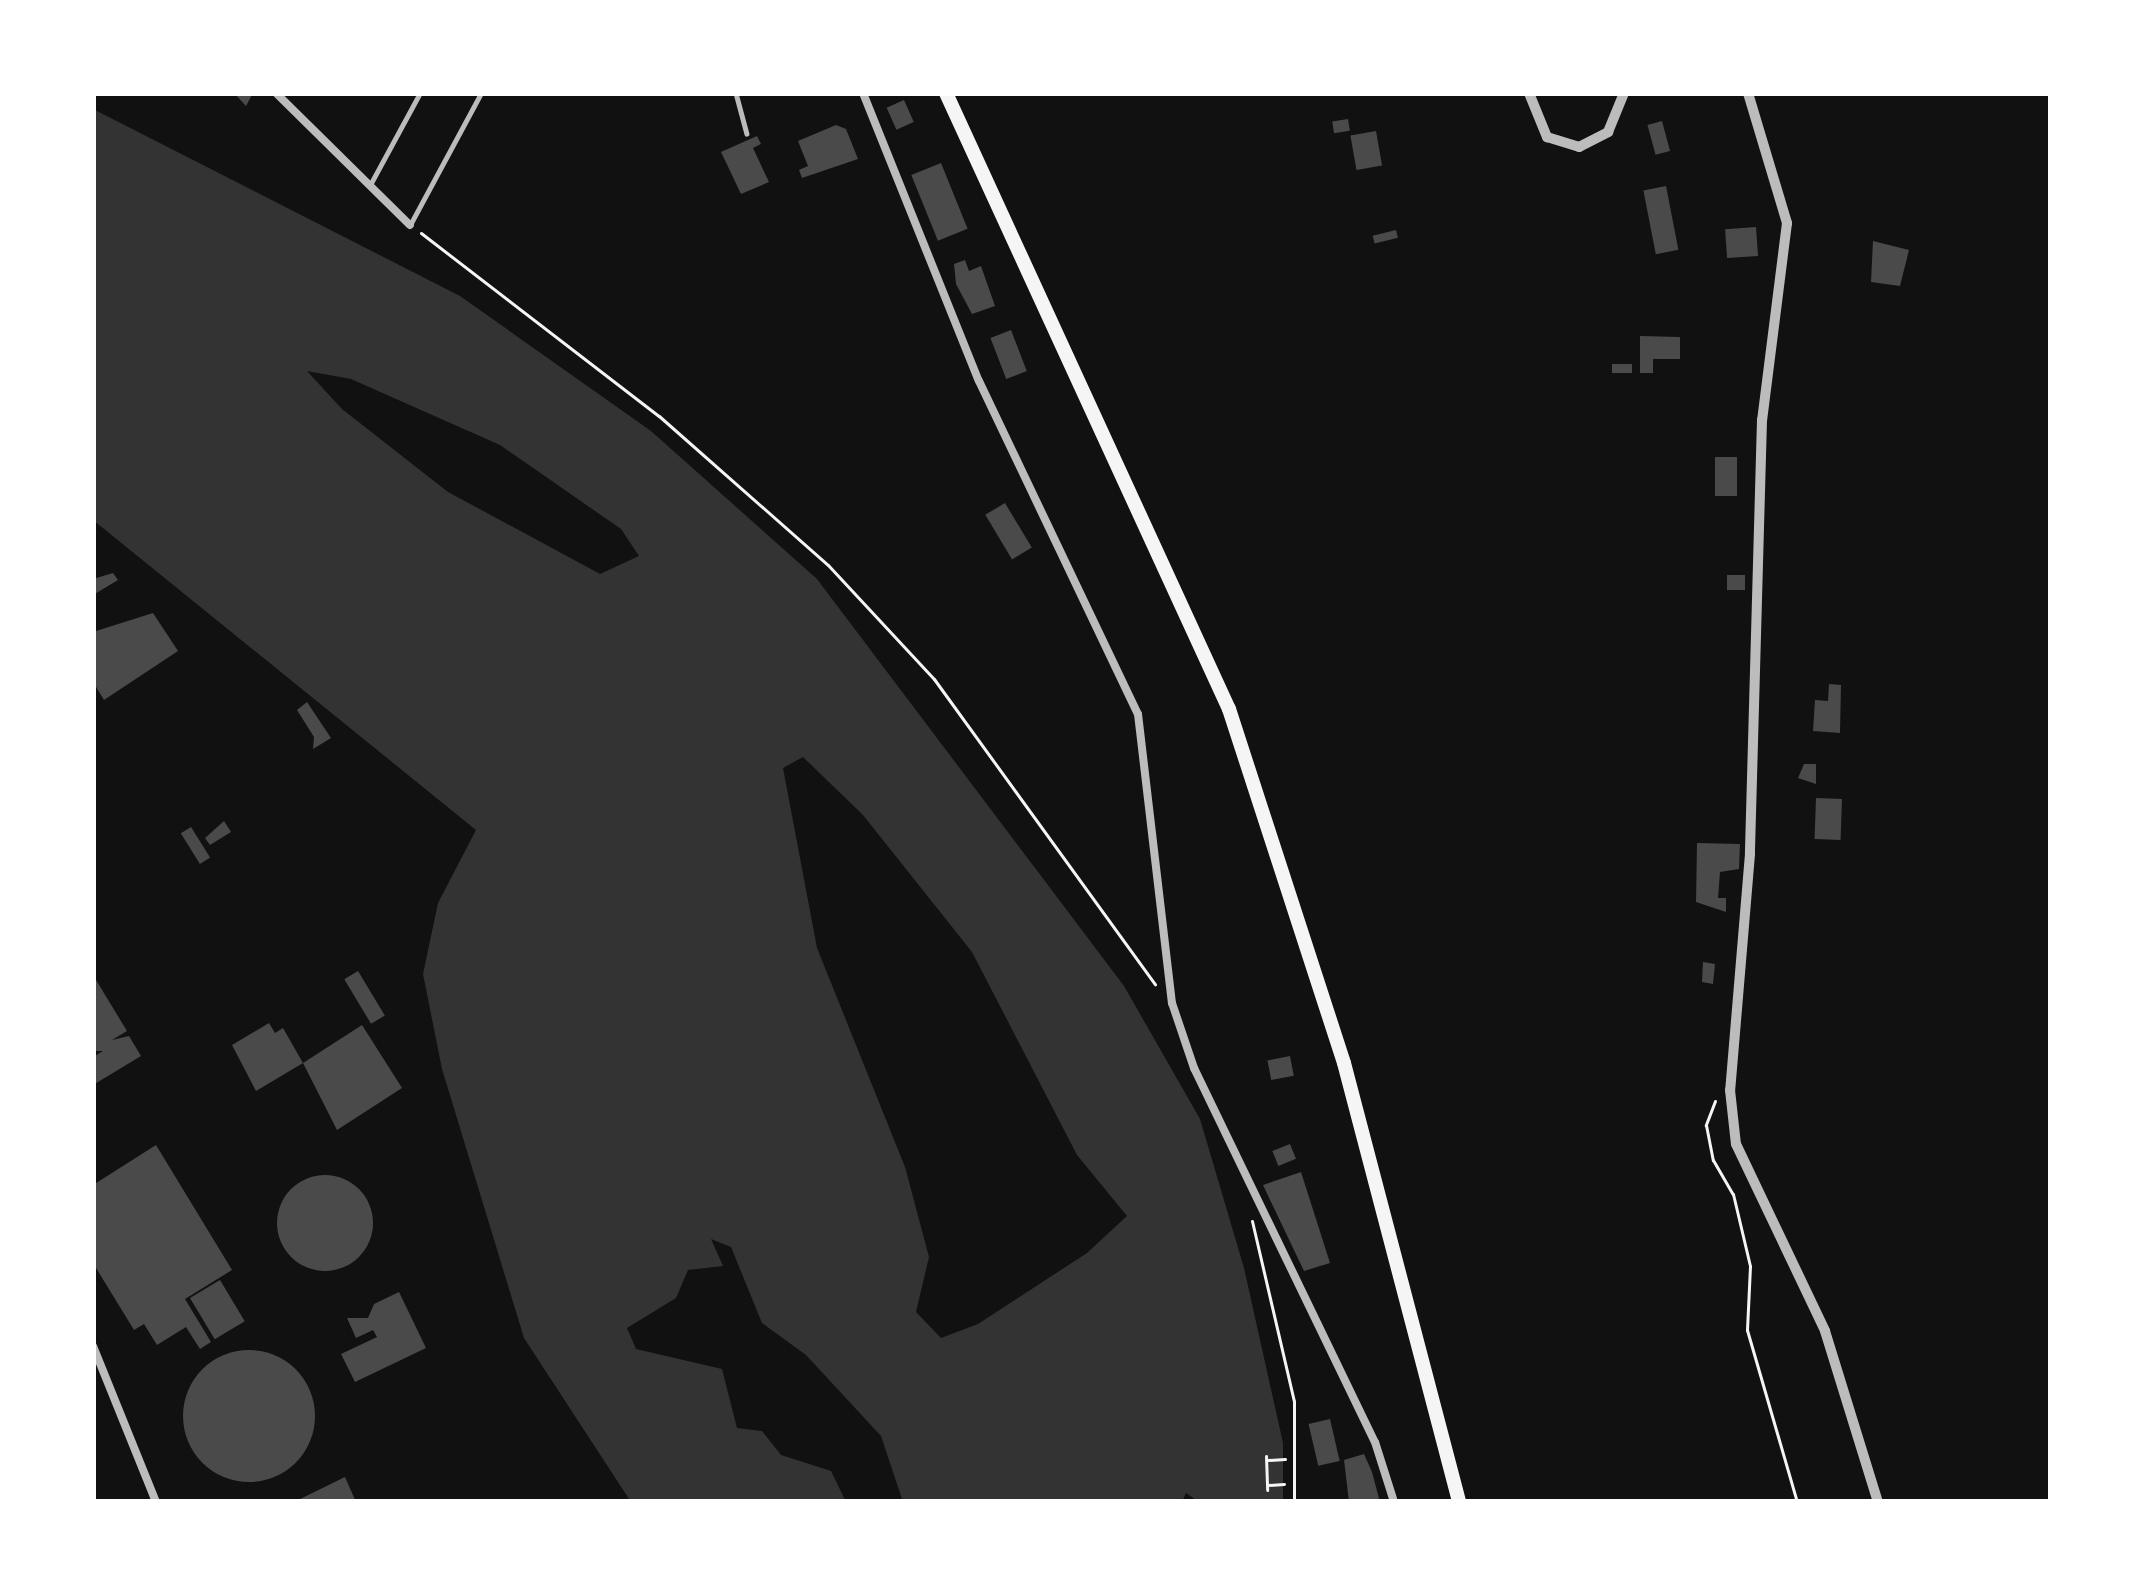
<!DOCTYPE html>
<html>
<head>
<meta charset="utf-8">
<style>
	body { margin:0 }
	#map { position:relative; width:2144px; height:1595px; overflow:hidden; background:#111; font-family:"Alegreya Sans",sans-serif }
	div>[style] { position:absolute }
	.water>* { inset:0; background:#333 }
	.building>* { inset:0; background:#4a4a4a; transform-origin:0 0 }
	.round { border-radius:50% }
	.path>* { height:3px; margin:-1.5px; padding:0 1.5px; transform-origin:1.5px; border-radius:1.5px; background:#f5f5f5 }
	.service>* { height:4.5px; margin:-2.25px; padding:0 2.25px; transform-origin:2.25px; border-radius:2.25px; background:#bcbcbc }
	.minor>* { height:8px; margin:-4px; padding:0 4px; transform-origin:4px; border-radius:4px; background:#bcbcbc }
	.tertiary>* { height:10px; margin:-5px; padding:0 5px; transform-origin:5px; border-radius:5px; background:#bcbcbc }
	.primary>* { height:14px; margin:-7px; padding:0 7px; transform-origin:7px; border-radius:7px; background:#f5f5f5 }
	span { translate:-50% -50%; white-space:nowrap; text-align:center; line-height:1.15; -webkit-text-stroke:9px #fff; paint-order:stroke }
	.frame { position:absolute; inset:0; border:96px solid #fff; pointer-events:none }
</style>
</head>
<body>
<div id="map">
	<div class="water">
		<div style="clip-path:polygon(evenodd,93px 109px,460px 296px,651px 431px,817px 579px,1124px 986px,1200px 1119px,1244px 1268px,1283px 1443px,1283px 1502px,1199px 1502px,1186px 1493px,1182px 1502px,903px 1502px,881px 1436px,806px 1355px,762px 1323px,731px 1247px,711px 1239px,723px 1266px,688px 1270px,676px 1298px,627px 1328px,636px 1349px,722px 1369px,737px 1428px,762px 1431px,781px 1455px,831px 1471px,846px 1502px,631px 1502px,524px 1338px,442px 1069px,423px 974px,438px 903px,476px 830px,93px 520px,93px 109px,307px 371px,351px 379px,500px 445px,621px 529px,639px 556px,600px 574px,448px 492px,342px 409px,307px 371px,93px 109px,803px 757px,863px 815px,972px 952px,1077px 1155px,1127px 1216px,1087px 1253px,978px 1324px,941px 1338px,916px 1312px,929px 1257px,905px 1167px,817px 948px,783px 768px,803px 757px)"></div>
	</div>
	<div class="building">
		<div style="clip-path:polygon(234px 93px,253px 93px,246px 106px)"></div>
		<div style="left:904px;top:100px;width:24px;height:19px;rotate:66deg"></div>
		<div style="left:1348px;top:119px;width:12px;height:16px;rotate:81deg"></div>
		<div style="left:1662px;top:121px;width:31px;height:15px;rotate:75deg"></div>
		<div style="clip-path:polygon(836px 125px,846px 129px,858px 159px,802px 178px,799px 170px,808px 166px,798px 141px)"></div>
		<div style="left:1376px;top:131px;width:35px;height:26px;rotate:80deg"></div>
		<div style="clip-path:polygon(757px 136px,761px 144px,753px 148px,769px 182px,741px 194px,721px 152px)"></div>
		<div style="left:941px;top:163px;width:71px;height:32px;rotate:68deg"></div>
		<div style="left:1666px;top:186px;width:65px;height:23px;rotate:79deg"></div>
		<div style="left:1756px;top:227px;width:29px;height:31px;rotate:86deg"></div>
		<div style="left:1396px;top:230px;width:8px;height:24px;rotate:76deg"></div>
		<div style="clip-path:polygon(1873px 241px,1909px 250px,1900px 286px,1871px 282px)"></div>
		<div style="clip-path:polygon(965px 260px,969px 271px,981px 266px,995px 306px,972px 314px,956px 284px,954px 264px)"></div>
		<div style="left:1011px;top:330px;width:44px;height:22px;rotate:69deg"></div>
		<div style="clip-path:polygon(1640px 336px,1680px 337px,1680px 359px,1653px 359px,1653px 373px,1640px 373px)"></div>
		<div style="left:1612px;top:364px;width:20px;height:9px"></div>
		<div style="left:1715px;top:457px;width:22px;height:39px"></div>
		<div style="left:1005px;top:503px;width:52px;height:23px;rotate:59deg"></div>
		<div style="clip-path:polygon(113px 573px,118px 580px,93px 595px,93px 579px)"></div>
		<div style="left:1727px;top:575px;width:18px;height:15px"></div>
		<div style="clip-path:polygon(153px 613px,178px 651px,104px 700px,93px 682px,93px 632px)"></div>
		<div style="clip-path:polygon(1829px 684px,1841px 685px,1840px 733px,1813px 731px,1815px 700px,1828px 701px)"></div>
		<div style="clip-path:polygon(307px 702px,331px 738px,313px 749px,314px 737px,297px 710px)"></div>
		<div style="clip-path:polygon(1804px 764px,1816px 764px,1816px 784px,1798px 778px)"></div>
		<div style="left:1816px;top:798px;width:26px;height:41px;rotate:2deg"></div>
		<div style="clip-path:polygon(224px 821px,231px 832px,210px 845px,205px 838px)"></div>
		<div style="left:191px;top:827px;width:36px;height:12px;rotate:58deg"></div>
		<div style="clip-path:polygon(1697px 843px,1740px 844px,1739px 869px,1720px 872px,1718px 898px,1726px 898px,1726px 912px,1696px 902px)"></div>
		<div style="clip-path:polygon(1703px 962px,1715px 964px,1713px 984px,1702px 982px)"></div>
		<div style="left:358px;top:971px;width:52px;height:16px;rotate:59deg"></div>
		<div style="clip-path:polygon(93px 975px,127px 1031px,112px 1040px,129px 1036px,141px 1056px,93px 1085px,93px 1057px,103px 1051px,93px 1051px)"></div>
		<div style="clip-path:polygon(269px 1023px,275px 1033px,283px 1028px,303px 1063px,362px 1025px,402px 1088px,337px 1130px,303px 1063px,256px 1091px,232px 1045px)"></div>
		<div style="left:1290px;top:1056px;width:20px;height:23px;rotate:79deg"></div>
		<div style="left:1290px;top:1144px;width:16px;height:19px;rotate:68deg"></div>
		<div style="clip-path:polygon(156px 1145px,232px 1270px,185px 1299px,211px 1342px,200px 1349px,186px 1327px,157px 1345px,144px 1324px,134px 1330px,93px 1263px,93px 1185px)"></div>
		<div style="clip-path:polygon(1301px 1172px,1330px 1263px,1304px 1271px,1263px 1185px)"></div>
		<div class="round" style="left:277px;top:1175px;width:96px;height:96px"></div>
		<div style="left:220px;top:1280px;width:48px;height:35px;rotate:59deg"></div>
		<div style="clip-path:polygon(399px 1292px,426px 1348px,355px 1382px,341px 1354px,377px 1337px,373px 1330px,356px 1338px,347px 1318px,368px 1318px,374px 1304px)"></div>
		<div class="round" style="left:183px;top:1350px;width:132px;height:132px"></div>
		<div style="left:1330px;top:1419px;width:43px;height:22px;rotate:77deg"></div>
		<div style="clip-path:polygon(1364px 1454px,1372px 1472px,1380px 1502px,1349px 1502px,1344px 1460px)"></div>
		<div style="clip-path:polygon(345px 1477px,356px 1502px,294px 1502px)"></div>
	</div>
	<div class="path">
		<div style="left:421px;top:233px;width:300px;rotate:37.6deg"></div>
		<div style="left:659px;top:416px;width:225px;rotate:41.4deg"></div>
		<div style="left:828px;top:565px;width:156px;rotate:47.1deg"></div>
		<div style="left:934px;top:679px;width:377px;rotate:54.1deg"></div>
		<div style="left:1715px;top:1101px;width:26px;rotate:111deg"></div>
		<div style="left:1706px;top:1125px;width:36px;rotate:79deg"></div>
		<div style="left:1713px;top:1160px;width:39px;rotate:60deg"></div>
		<div style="left:1733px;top:1194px;width:74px;rotate:76.7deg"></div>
		<div style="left:1750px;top:1266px;width:64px;rotate:92.7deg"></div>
		<div style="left:1747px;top:1330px;width:179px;rotate:73.8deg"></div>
		<div style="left:1252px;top:1221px;width:185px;rotate:76.9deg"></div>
		<div style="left:1294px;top:1401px;width:101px;rotate:90deg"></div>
		<div style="left:1266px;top:1456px;width:34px;rotate:88deg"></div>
		<div style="left:1268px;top:1460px;width:17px;rotate:-3deg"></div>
		<div style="left:1268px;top:1485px;width:16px;rotate:-4deg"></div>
	</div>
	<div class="service">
		<div style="left:736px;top:93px;width:42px;rotate:75deg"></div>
		<div style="left:370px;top:185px;width:105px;rotate:-61.5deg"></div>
		<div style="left:410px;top:225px;width:150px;rotate:-61.7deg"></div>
	</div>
	<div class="minor">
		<div style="left:276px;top:93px;width:188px;rotate:44.6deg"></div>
		<div style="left:863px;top:93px;width:310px;rotate:68.1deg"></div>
		<div style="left:979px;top:381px;width:369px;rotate:64.5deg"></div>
		<div style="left:1138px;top:714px;width:291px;rotate:83.3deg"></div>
		<div style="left:1172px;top:1003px;width:69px;rotate:71.3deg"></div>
		<div style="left:1194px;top:1068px;width:415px;rotate:64.2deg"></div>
		<div style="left:1375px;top:1442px;width:63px;rotate:72.4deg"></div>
		<div style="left:93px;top:1346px;width:168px;rotate:68deg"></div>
	</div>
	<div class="tertiary">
		<div style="left:1529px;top:93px;width:48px;rotate:67.8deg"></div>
		<div style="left:1547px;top:137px;width:34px;rotate:17deg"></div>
		<div style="left:1579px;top:147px;width:33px;rotate:-27deg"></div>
		<div style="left:1608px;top:132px;width:42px;rotate:-67.7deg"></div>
		<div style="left:1748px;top:93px;width:136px;rotate:73.3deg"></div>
		<div style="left:1787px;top:223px;width:199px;rotate:97.2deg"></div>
		<div style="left:1762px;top:420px;width:434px;rotate:91.6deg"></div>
		<div style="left:1750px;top:854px;width:237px;rotate:94.8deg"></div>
		<div style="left:1730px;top:1090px;width:54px;rotate:83.7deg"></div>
		<div style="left:1736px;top:1144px;width:207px;rotate:64.5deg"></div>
		<div style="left:1825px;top:1331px;width:179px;rotate:72.8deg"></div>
	</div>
	<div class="primary">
		<div style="left:946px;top:93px;width:678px;rotate:65.33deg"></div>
		<div style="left:1229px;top:709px;width:372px;rotate:72deg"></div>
		<div style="left:1344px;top:1063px;width:454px;rotate:75.3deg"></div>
	</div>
	<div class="frame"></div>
</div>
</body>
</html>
